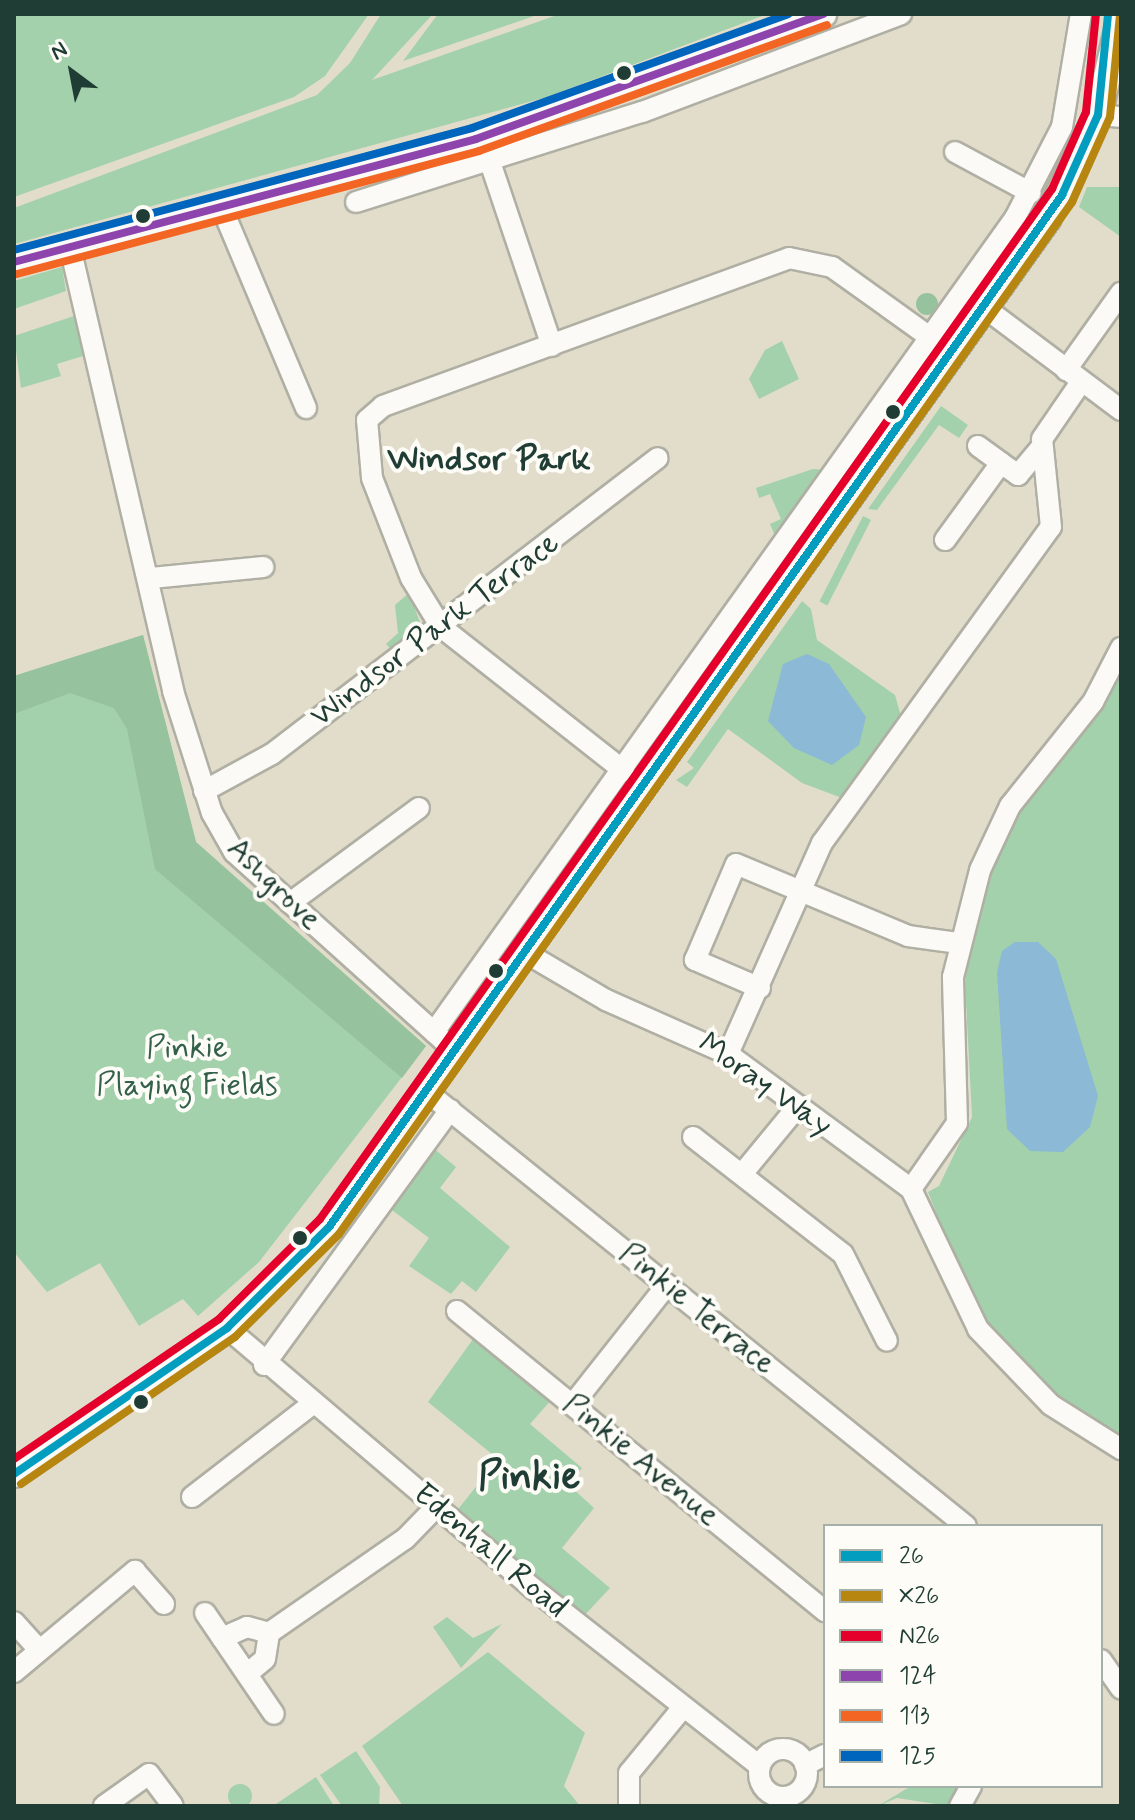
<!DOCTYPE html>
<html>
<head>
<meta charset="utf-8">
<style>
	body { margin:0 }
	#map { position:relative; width:1135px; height:1820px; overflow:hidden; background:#e2ddcb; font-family:Mynerve,sans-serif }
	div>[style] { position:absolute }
	.green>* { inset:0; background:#a2d1ab; transform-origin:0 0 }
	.round { border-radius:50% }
	.forest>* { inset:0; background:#97c29e }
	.water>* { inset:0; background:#8bb9d6 }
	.roads { filter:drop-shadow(2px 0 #afafa3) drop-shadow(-2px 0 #afafa3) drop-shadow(0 2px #afafa3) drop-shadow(0 -2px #afafa3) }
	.minor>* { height:20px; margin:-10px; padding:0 10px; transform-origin:10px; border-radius:10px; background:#fbfaf7 }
	.minor>.ring { margin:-10px; padding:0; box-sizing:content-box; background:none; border:20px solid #fbfaf7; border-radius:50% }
	.major>* { height:26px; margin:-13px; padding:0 13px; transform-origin:13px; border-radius:13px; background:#fbfaf7 }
	.bus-1>* { height:8px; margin:-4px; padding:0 4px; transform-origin:4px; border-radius:4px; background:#039ebf }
	.bus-2>* { height:8px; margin:-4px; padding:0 4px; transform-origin:4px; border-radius:4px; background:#b68610 }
	.bus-3>* { height:8px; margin:-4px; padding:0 4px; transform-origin:4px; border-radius:4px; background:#e4002b }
	.bus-4>* { height:8px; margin:-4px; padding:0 4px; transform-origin:4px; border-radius:4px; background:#8e44ad }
	.bus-5>* { height:8px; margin:-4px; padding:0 4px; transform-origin:4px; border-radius:4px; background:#f26522 }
	.bus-6>* { height:8px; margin:-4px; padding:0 4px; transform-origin:4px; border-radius:4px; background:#0065bd }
	.dots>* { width:22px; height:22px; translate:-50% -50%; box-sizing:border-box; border:4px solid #fdfcf7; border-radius:50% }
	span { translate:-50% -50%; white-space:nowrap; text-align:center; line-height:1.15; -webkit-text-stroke:8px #fdfcf7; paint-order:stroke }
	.street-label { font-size:32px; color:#1f3d34 }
	.park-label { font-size:32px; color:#33604b }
	.neighbourhood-label { font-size:34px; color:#1f3d34; font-weight:700 }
	.district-label { font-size:40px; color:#1f3d34; font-weight:700 }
	.frame { position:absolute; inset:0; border:16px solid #1f3d34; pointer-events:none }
	.legend { position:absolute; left:823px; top:1524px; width:280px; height:264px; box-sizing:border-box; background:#fdfcf7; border:2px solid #a4b0a9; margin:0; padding:10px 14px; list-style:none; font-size:24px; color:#1f3d34 }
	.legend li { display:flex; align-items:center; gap:16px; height:40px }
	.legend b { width:40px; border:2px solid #a4b0a9 }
	.north { position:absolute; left:32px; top:32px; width:80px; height:80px; -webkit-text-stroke:6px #fdfcf7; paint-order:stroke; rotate:328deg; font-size:22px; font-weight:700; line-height:32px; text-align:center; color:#1f3d34 }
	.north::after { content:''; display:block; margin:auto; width:28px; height:36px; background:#1f3d34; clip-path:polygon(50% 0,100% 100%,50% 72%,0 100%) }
</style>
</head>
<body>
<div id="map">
	<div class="green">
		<div style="clip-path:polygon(14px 14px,369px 14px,325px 76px,294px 97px,14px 197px)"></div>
		<div style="clip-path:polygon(381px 14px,433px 14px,372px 80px,560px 14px,767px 14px,547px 97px,14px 244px,14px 208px,317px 95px,350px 63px)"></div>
		<div style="clip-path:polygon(438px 14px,540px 14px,403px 61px)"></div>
		<div style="clip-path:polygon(1087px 187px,1121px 187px,1121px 237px,1079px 207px)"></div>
		<div style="clip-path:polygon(62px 267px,66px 291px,14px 309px,14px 281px)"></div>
		<div style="clip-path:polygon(74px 316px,83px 356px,57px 364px,61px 376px,21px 388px,14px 336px)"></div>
		<div style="clip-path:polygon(782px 341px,799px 379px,759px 399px,749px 379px,765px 350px)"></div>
		<div style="clip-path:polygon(941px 406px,968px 425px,959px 438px,939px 425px,877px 510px,868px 509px)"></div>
		<div style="clip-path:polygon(813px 469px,825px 470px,775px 536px,770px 524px,781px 519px,770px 494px,759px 498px,756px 488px)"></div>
		<div style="left:863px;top:516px;width:9px;height:96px;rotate:27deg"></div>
		<div style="clip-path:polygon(409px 593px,421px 625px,392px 650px,386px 644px,398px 633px,395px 605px)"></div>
		<div style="clip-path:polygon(802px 601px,811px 609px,817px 640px,895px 695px,902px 720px,842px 798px,802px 783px,728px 729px,687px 787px,676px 780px,694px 768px,687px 762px)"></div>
		<div style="clip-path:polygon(143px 635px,196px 842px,426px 1046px,259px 1262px,198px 1316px,183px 1299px,139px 1326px,100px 1263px,47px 1292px,14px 1252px,14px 676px)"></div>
		<div style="clip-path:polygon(1121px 664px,1121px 1439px,1088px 1425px,1006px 1355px,961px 1276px,928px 1192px,939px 1186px,972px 1117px,965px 982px,981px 885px,1020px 807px)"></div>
		<div style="clip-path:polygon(432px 1147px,456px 1167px,440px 1188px,510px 1247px,476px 1292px,462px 1281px,451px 1294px,409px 1266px,429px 1238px,388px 1207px)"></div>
		<div style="clip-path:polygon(476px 1335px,552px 1399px,530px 1424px,582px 1468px,569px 1485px,594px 1508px,562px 1548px,610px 1588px,582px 1618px,455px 1513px,498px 1459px,428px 1402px)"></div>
		<div style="clip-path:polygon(447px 1617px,473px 1638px,502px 1624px,461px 1668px,433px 1627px)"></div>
		<div style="clip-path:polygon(488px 1652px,585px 1733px,564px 1786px,580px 1806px,403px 1806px,362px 1746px)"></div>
		<div style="clip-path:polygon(356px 1751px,380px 1787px,379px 1806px,342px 1806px,320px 1775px)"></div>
		<div style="clip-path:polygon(316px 1777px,334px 1806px,273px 1806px)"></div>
		<div class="round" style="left:228px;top:1784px;width:24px;height:24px"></div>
		<div style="clip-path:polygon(911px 1786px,957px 1786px,949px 1806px,897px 1798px,878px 1806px)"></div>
	</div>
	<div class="forest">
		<div class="round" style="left:916px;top:293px;width:22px;height:22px"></div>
		<div style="clip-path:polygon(143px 635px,196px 842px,426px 1046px,402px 1078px,155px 869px,127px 729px,114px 708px,70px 693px,14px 714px,14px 676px)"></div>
	</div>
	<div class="water">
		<div style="clip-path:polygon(807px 654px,829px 664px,866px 717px,859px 745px,832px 765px,794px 748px,768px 721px,783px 664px)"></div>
		<div style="clip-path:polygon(1015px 942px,1038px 942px,1056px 959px,1098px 1096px,1090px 1127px,1063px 1152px,1030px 1151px,1007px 1129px,997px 972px,1002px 951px)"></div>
	</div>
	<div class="roads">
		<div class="minor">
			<div style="left:1098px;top:115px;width:23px;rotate:5deg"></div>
			<div style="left:955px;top:152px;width:86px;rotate:28.3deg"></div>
			<div style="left:490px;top:162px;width:194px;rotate:71.4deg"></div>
			<div style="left:356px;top:202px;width:300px;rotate:-17.5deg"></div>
			<div style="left:642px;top:112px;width:277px;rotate:-20.7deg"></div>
			<div style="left:222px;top:208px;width:217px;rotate:67.2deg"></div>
			<div style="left:70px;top:247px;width:456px;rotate:76.9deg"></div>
			<div style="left:173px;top:691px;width:128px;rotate:72.3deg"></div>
			<div style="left:212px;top:813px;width:45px;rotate:60.6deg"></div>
			<div style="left:234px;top:852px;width:299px;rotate:42deg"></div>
			<div style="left:985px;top:308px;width:170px;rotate:36.9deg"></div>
			<div style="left:1066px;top:370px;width:95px;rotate:-54.5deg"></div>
			<div style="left:978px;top:446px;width:29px;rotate:36deg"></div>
			<div style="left:945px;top:540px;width:95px;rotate:-54deg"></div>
			<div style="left:1001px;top:463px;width:21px;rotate:35deg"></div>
			<div style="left:1018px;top:475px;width:35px;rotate:-50deg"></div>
			<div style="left:151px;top:578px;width:113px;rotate:-5.6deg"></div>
			<div style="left:624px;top:771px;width:233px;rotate:-141.8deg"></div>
			<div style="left:441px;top:627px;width:57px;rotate:-121.5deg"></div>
			<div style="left:411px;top:578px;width:107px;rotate:-111.3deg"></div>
			<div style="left:372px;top:478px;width:58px;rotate:-94.9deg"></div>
			<div style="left:367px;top:420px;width:21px;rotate:-41deg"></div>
			<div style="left:383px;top:406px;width:432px;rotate:-20deg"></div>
			<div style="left:789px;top:258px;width:44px;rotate:11.8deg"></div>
			<div style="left:832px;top:267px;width:122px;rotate:35.6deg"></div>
			<div style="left:204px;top:791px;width:77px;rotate:-28.6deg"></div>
			<div style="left:272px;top:754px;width:486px;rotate:-37.5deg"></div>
			<div style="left:290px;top:903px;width:160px;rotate:-36.4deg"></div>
			<div style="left:526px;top:953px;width:93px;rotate:30.4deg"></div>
			<div style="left:606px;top:1000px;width:133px;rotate:23.9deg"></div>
			<div style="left:728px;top:1054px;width:227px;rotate:36.4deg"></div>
			<div style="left:911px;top:1189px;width:155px;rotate:64.4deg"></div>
			<div style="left:978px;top:1329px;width:105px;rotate:46.2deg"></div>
			<div style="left:1051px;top:1405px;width:83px;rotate:32.2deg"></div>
			<div style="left:760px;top:988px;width:71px;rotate:-156.7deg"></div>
			<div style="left:695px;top:960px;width:104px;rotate:-66.9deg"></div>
			<div style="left:736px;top:864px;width:186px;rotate:22.7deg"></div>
			<div style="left:908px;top:936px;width:50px;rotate:8deg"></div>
			<div style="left:434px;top:1032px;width:1000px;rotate:-54.48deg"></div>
			<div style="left:1015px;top:218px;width:102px;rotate:-62.7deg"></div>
			<div style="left:1062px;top:127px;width:115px;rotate:-80.5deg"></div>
			<div style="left:728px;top:1054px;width:231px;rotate:-66deg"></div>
			<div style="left:822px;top:843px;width:390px;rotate:-54.1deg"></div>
			<div style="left:1051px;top:527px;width:88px;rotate:-95.8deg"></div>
			<div style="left:1042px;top:439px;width:69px;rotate:-55.6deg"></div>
			<div style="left:427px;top:1092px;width:692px;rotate:38.84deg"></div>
			<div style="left:693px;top:1137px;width:190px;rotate:38deg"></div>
			<div style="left:843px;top:1254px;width:97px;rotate:63.2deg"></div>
			<div style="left:742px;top:1174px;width:88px;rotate:-50.5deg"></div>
			<div style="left:911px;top:1189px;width:80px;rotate:-55.1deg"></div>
			<div style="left:957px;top:1123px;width:146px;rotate:-91.6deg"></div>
			<div style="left:953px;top:977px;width:110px;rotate:-75.8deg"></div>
			<div style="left:980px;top:870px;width:71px;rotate:-64.9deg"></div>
			<div style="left:1010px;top:806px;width:133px;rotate:-51.4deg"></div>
			<div style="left:1093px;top:702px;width:61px;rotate:-62.6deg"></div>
			<div style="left:457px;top:1311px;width:475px;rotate:39.2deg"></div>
			<div style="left:227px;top:1328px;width:403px;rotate:40.4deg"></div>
			<div style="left:534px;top:1589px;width:287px;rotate:38.1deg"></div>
			<div style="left:264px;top:1365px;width:316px;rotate:-53.9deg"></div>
			<div style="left:573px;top:1404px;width:152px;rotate:-51.7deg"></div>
			<div style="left:192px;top:1497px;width:150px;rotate:-37.7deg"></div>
			<div style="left:205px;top:1613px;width:122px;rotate:55.7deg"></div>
			<div style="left:14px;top:1622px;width:36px;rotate:48deg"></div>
			<div style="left:222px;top:1638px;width:27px;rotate:-24deg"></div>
			<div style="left:247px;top:1627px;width:23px;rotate:15deg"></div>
			<div style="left:1101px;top:1660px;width:35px;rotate:55deg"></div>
			<div style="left:14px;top:1672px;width:158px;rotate:-39.9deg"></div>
			<div style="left:135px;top:1571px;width:44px;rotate:48.7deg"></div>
			<div style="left:247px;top:1674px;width:23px;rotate:-40deg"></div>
			<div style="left:265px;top:1659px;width:26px;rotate:-81deg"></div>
			<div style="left:269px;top:1633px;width:165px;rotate:-34.7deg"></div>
			<div style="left:405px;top:1539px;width:46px;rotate:-45.9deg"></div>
			<div class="ring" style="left:759px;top:1749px;width:28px;height:28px"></div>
			<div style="left:805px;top:1765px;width:22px;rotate:-27deg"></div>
			<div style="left:104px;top:1806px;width:55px;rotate:-35.4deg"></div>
			<div style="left:149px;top:1774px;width:39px;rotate:53deg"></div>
			<div style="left:629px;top:1806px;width:33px;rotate:-90deg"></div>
			<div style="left:629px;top:1773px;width:82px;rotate:-50.5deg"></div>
			<div style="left:960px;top:1806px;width:23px;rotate:-61deg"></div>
		</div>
		<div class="major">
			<div style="left:14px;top:262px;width:478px;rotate:-14.9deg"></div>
			<div style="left:476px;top:139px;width:369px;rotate:-19.8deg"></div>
			<div style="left:14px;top:1474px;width:258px;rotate:-34.4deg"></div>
			<div style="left:227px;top:1328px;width:144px;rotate:-44.7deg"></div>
			<div style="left:329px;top:1227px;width:1238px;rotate:-54.54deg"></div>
			<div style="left:1047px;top:219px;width:116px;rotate:-63.9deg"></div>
			<div style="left:1098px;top:115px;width:101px;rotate:-76.8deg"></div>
		</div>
	</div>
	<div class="bus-1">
		<div style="left:14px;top:1474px;width:258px;rotate:-34.4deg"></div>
		<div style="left:227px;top:1328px;width:144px;rotate:-44.7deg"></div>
		<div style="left:329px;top:1227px;width:1266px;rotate:-54.61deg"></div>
		<div style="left:1062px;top:195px;width:88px;rotate:-65.8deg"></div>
		<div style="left:1098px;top:115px;width:101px;rotate:-84.3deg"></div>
	</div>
	<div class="bus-2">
		<div style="left:21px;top:1484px;width:260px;rotate:-34.5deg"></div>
		<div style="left:235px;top:1337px;width:146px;rotate:-44.7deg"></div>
		<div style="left:339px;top:1234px;width:1266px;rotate:-54.61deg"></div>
		<div style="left:1072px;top:202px;width:93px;rotate:-65.9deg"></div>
		<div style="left:1110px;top:117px;width:102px;rotate:-84.4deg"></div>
	</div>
	<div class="bus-3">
		<div style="left:14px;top:1459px;width:248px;rotate:-34.3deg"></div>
		<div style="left:219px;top:1319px;width:142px;rotate:-44.7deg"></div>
		<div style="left:320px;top:1219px;width:1264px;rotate:-54.6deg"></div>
		<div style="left:1052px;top:189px;width:84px;rotate:-66.2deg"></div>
		<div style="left:1086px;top:112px;width:99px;rotate:-84.2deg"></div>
	</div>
	<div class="bus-4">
		<div style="left:14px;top:262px;width:478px;rotate:-14.9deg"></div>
		<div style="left:476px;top:139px;width:369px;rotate:-19.8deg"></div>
	</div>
	<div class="bus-5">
		<div style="left:17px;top:274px;width:478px;rotate:-14.9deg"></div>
		<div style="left:479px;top:151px;width:370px;rotate:-19.9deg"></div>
	</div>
	<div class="bus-6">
		<div style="left:14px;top:250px;width:474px;rotate:-14.9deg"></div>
		<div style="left:472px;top:128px;width:336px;rotate:-19.8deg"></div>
	</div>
	<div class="dots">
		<div style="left:624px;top:73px;background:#1f3d34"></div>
		<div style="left:143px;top:216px;background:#1f3d34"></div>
		<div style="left:893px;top:412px;background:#1f3d34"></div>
		<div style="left:496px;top:971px;background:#1f3d34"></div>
		<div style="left:300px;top:1238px;background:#1f3d34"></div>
		<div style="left:141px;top:1402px;background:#1f3d34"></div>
	</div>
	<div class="street-label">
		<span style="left:435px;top:630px;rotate:-37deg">Windsor Park Terrace</span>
		<span style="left:274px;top:884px;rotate:44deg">Ashgrove</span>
		<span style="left:765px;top:1085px;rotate:35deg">Moray Way</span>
		<span style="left:697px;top:1309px;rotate:39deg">Pinkie Terrace</span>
		<span style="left:641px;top:1460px;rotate:39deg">Pinkie Avenue</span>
		<span style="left:490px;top:1551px;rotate:40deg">Edenhall Road</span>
	</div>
	<div class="park-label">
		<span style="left:187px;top:1067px">Pinkie<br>Playing Fields</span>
	</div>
	<div class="neighbourhood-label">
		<span style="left:489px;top:460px">Windsor Park</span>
	</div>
	<div class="district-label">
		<span style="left:529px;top:1477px">Pinkie</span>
	</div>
	<div class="frame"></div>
	<ul class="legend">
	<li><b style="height:10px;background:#039ebf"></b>26</li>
	<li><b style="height:10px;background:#b68610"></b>X26</li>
	<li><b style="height:10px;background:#e4002b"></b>N26</li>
	<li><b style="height:10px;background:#8e44ad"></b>124</li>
	<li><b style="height:10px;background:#f26522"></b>113</li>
	<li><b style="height:10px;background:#0065bd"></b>125</li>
	</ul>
	<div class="north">N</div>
</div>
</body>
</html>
